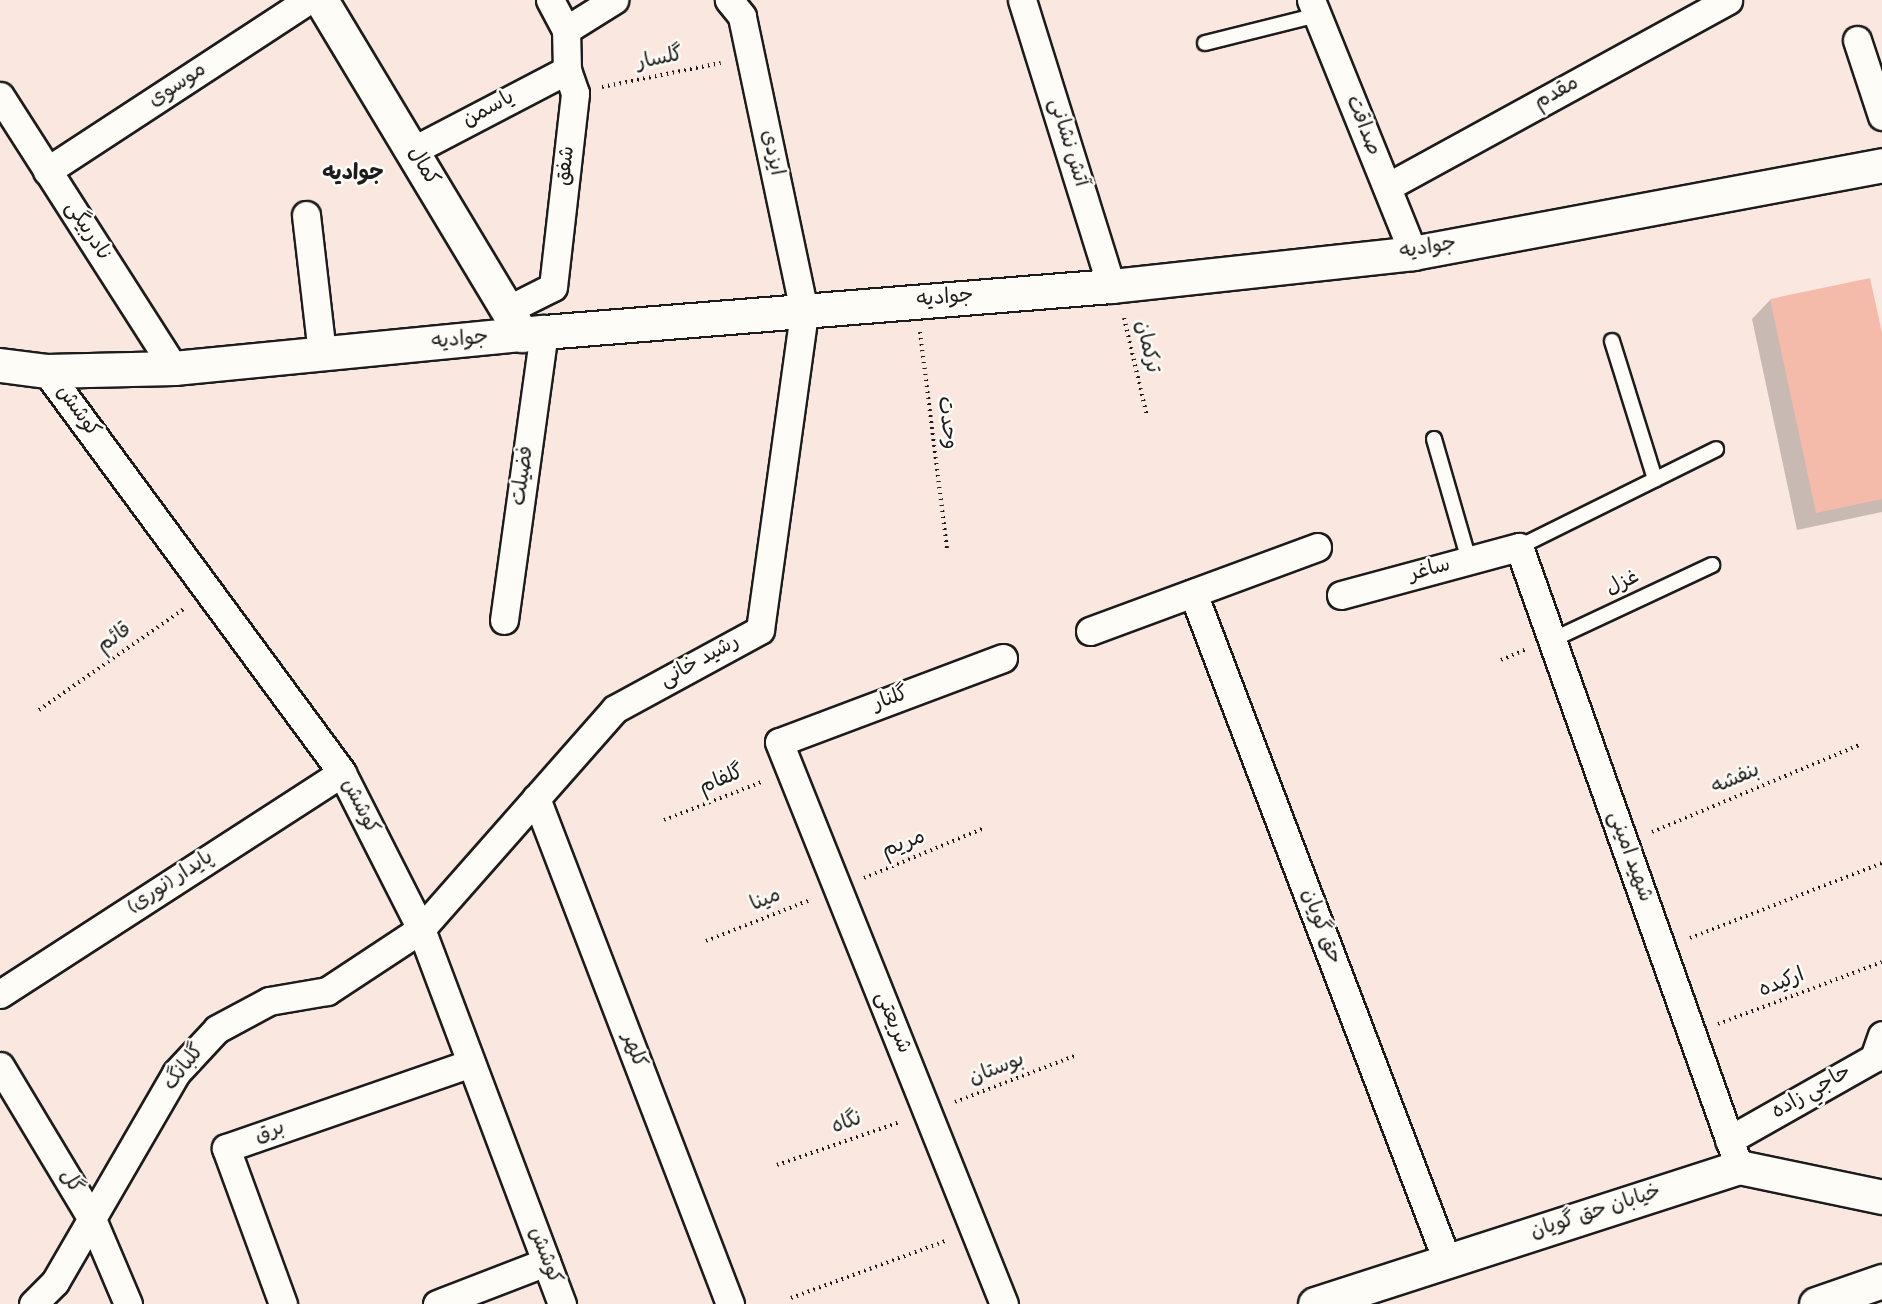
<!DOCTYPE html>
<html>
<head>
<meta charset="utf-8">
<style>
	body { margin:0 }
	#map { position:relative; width:1882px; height:1304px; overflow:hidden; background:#fae8e0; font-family:Dekko,"Playpen Sans Arabic",sans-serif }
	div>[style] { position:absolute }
	.shadow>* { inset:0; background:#0003 }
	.building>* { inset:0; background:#f4bbab }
	.path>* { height:4px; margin-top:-2px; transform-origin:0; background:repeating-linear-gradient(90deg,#1c1c1c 0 1.5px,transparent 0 6px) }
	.roads { filter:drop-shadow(2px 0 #1c1c1c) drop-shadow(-2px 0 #1c1c1c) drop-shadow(0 2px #1c1c1c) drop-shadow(0 -2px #1c1c1c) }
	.lane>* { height:14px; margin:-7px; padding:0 7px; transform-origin:7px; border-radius:7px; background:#fdfcf7 }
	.street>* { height:27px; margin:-13.5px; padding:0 13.5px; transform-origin:13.5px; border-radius:13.5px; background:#fdfcf7 }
	.secondary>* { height:33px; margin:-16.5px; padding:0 16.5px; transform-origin:16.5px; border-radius:16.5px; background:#fdfcf7 }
	.primary>* { height:33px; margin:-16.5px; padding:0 16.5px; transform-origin:16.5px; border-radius:16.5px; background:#fdfcf7 }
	span { translate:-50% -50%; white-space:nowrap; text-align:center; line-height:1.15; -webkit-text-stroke:5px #fdfcf7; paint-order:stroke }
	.street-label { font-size:21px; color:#1c1c1c }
	.neighbourhood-label { font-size:22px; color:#1c1c1c; font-weight:700 }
</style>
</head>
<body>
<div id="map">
	<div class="shadow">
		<div style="clip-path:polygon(1770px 300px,1882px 340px,1882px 512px,1797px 530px,1752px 319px)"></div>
	</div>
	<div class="building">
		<div style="clip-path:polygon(1870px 278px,1882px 333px,1882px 499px,1816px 513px,1770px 299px)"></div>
	</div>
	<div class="path">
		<div style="left:602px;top:87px;width:121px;rotate:-11.4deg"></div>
		<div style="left:1124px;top:318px;width:101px;rotate:76.8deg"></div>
		<div style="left:920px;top:332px;width:218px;rotate:82.9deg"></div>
		<div style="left:1501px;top:660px;width:26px;rotate:-23deg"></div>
		<div style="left:39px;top:710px;width:177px;rotate:-34.9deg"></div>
		<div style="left:664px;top:820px;width:107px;rotate:-21.3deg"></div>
		<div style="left:1652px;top:832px;width:227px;rotate:-22.8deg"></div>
		<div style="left:864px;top:878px;width:128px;rotate:-22.6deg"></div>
		<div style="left:1690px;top:938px;width:206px;rotate:-21.3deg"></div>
		<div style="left:706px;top:941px;width:112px;rotate:-21.5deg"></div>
		<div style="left:1718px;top:1024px;width:175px;rotate:-20.7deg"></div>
		<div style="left:955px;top:1102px;width:131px;rotate:-21.1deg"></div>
		<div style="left:777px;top:1165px;width:130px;rotate:-19.3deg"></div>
		<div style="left:791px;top:1298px;width:167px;rotate:-20.3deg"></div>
	</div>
	<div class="roads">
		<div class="lane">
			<div style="left:1205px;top:43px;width:115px;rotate:-14deg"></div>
			<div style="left:1612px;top:341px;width:145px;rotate:72.7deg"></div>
			<div style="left:1434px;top:439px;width:126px;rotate:73.9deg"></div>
			<div style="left:1519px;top:547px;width:220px;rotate:-26.4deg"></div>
			<div style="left:1552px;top:640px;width:177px;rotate:-25.1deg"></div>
		</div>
		<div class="street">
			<div style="left:1022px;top:0;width:300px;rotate:72.7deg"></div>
			<div style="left:1311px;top:0;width:273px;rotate:68deg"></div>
			<div style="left:566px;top:30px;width:57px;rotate:-32deg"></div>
			<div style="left:1857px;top:40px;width:80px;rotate:71.8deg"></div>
			<div style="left:0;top:96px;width:323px;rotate:57.4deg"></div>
			<div style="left:412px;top:151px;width:175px;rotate:-27.6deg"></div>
			<div style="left:47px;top:171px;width:312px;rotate:-33.2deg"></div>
			<div style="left:1387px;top:187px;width:389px;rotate:-28.7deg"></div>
			<div style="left:306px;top:215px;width:140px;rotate:83.4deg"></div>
			<div style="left:507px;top:310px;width:51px;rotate:-26.6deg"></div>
			<div style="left:553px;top:287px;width:195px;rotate:-83.5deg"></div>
			<div style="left:575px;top:93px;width:24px;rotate:-109deg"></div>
			<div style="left:567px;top:70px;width:40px;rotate:-91.4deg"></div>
			<div style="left:566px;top:30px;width:34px;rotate:-118deg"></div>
			<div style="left:46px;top:371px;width:499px;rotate:53.6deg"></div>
			<div style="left:342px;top:773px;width:175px;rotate:63.1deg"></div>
			<div style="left:421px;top:929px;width:401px;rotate:69.4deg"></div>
			<div style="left:1193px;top:593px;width:715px;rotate:69.18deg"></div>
			<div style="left:1341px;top:595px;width:184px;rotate:-15.1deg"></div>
			<div style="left:1519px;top:547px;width:658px;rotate:70.46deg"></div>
			<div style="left:504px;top:620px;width:291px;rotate:-82.1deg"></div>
			<div style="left:1090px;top:631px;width:242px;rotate:-20.3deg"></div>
			<div style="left:1003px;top:658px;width:239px;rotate:159.4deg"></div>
			<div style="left:779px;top:742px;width:605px;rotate:68.18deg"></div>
			<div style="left:536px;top:798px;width:542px;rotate:69.02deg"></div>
			<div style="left:0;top:994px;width:407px;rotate:-32.9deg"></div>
			<div style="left:0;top:1066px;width:179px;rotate:59deg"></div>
			<div style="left:92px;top:1219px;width:92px;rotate:67deg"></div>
			<div style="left:1729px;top:1140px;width:167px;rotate:-29.5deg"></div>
			<div style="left:1874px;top:1058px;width:24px;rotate:-71deg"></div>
			<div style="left:33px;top:1304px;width:31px;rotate:-45deg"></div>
			<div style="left:55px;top:1282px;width:241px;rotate:-59.9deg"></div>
			<div style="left:176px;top:1073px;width:60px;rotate:-47deg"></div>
			<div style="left:217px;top:1029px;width:59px;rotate:-28.3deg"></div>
			<div style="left:269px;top:1001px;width:59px;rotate:-9.8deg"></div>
			<div style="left:327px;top:991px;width:113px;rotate:-33.4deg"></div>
			<div style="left:421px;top:929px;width:293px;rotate:-48.6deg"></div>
			<div style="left:615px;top:709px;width:165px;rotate:-28.6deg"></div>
			<div style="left:760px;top:630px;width:322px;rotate:-82.1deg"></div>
			<div style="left:804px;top:311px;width:301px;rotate:-101.9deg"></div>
			<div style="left:742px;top:16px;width:21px;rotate:-129deg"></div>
			<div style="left:283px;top:1304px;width:166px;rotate:-110.1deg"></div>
			<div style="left:226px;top:1148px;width:259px;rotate:-19.1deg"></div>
			<div style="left:437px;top:1304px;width:117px;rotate:-21.1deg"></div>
		</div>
		<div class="secondary">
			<div style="left:321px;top:0;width:391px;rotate:59deg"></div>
			<div style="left:0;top:365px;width:46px;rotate:7.4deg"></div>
			<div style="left:46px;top:371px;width:128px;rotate:-1.3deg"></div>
			<div style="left:174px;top:368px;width:372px;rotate:-5.6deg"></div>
			<div style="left:544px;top:332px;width:569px;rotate:-4.64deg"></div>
			<div style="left:1111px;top:286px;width:304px;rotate:-6.2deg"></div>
			<div style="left:1413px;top:253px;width:477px;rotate:-10.6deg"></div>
			<div style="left:1315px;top:1304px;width:446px;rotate:-17.9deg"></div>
			<div style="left:1739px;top:1167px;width:146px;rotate:11.8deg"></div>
		</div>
		<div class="primary">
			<div style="left:1816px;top:1304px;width:70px;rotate:-19.2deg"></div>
		</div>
	</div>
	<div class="street-label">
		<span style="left:660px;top:60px;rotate:-12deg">گلسار</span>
		<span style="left:178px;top:86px;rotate:-33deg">موسوی</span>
		<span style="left:1557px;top:94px;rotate:-29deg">مقدم</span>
		<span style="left:489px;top:110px;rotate:-28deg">یاسمن</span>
		<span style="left:1362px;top:126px;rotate:68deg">صداقت</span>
		<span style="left:1067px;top:143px;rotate:73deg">آتش نشانی</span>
		<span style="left:771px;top:153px;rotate:78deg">ایزدی</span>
		<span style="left:567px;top:166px;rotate:-83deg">شفق</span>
		<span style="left:422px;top:167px;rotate:59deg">کمال</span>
		<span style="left:87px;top:232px;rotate:57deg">نادربیگی</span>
		<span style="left:1428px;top:249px;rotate:-9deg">جوادیه</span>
		<span style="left:945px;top:299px;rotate:-5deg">جوادیه</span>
		<span style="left:460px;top:341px;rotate:-5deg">جوادیه</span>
		<span style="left:1146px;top:347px;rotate:77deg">ترکمان</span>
		<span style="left:77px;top:412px;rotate:54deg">کوشش</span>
		<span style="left:946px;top:423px;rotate:83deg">وحدت</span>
		<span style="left:524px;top:476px;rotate:-82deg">فضیلت</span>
		<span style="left:1430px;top:571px;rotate:-15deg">ساغر</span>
		<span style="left:1623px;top:584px;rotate:-25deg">غزل</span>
		<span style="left:115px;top:639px;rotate:-35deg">قائم</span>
		<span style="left:700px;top:662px;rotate:-29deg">رشید خانی</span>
		<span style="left:891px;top:700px;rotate:-20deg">گلنار</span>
		<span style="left:1736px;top:780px;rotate:-23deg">بنفشه</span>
		<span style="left:722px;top:781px;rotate:-22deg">گلفام</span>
		<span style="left:359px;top:807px;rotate:63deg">کوشش</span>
		<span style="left:904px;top:845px;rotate:-22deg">مریم</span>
		<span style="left:1629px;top:857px;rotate:70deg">شهید امینی</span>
		<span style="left:171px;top:883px;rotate:-33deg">پایدار (نوری)</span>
		<span style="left:766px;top:901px;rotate:-22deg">مینا</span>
		<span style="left:1320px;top:927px;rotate:69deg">حق گویان</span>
		<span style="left:1782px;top:984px;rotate:-21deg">ارکیده</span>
		<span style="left:892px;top:1023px;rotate:68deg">شریعتی</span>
		<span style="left:633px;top:1051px;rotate:69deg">کلهر</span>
		<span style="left:185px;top:1068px;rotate:-52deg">گلبانگ</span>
		<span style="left:997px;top:1070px;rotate:-21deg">بوستان</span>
		<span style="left:1812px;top:1093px;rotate:-30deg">حاجي زاده</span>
		<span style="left:847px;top:1124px;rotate:-19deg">نگاه</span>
		<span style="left:270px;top:1133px;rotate:-19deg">برق</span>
		<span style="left:70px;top:1182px;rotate:59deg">گل</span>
		<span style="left:1596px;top:1213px;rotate:-18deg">خیابان حق گویان</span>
		<span style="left:544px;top:1256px;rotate:69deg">کوشش</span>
	</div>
	<div class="neighbourhood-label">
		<span style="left:353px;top:175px">جوادیه</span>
	</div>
</div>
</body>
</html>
